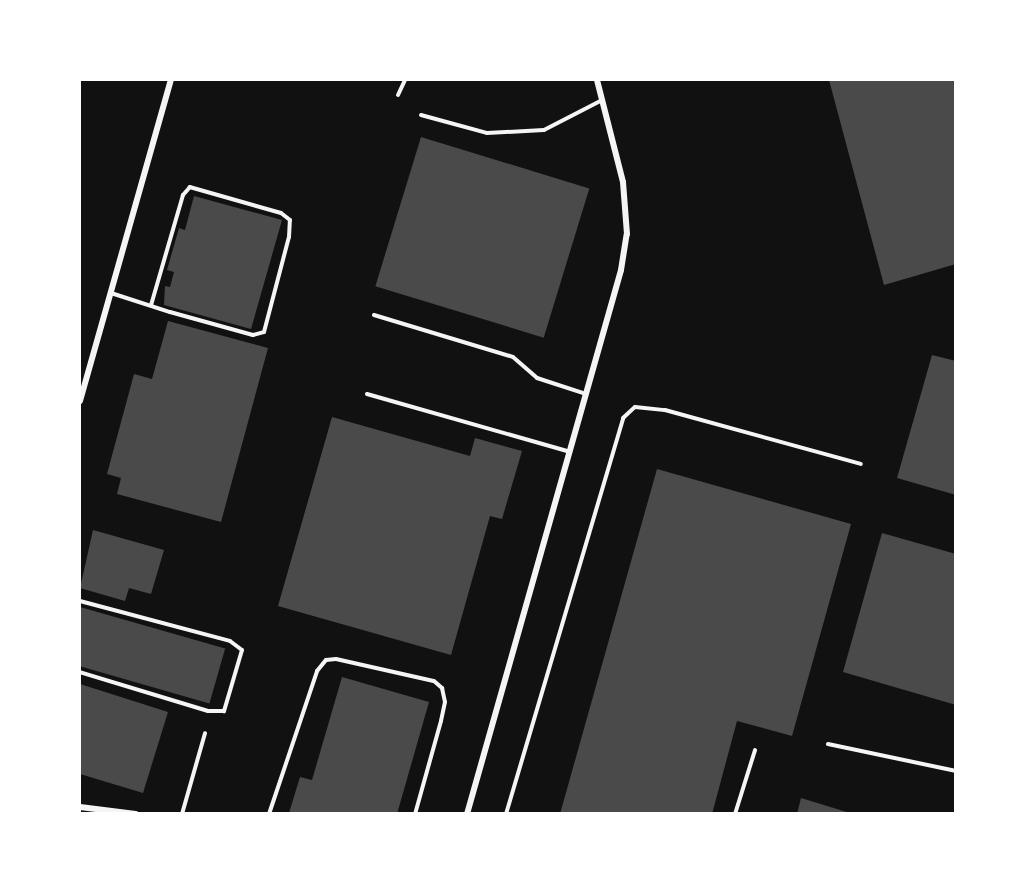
<!DOCTYPE html>
<html>
<head>
<meta charset="utf-8">
<style>
	body { margin:0 }
	#map { position:relative; width:1035px; height:893px; overflow:hidden; background:#111; font-family:Quicksand,sans-serif }
	div>[style] { position:absolute }
	.building>* { inset:0; background:#4a4a4a; transform-origin:0 0 }
	.service>* { height:4px; margin:-2px; padding:0 2px; transform-origin:2px; border-radius:2px; background:#f5f5f5 }
	.minor>* { height:6px; margin:-3px; padding:0 3px; transform-origin:3px; border-radius:3px; background:#f5f5f5 }
	span { translate:-50% -50%; white-space:nowrap; text-align:center; line-height:1.15; -webkit-text-stroke:4.5px #fff; paint-order:stroke }
	.frame { position:absolute; inset:0; border:81px solid #fff; pointer-events:none }
</style>
</head>
<body>
<div id="map">
	<div class="building">
		<div style="clip-path:polygon(829px 80px,956px 80px,956px 264px,884px 285px)"></div>
		<div style="left:421px;top:137px;width:176px;height:156px;rotate:17deg"></div>
		<div style="clip-path:polygon(194px 196px,282px 220px,251px 329px,164px 305px,165px 286px,170px 287px,174px 272px,167px 270px,179px 228px,185px 230px)"></div>
		<div style="clip-path:polygon(168px 321px,268px 348px,221px 522px,117px 494px,121px 478px,107px 474px,134px 374px,152px 379px)"></div>
		<div style="clip-path:polygon(932px 355px,956px 361px,956px 495px,897px 478px)"></div>
		<div style="clip-path:polygon(332px 417px,470px 456px,475px 438px,522px 451px,502px 519px,490px 516px,451px 655px,278px 606px)"></div>
		<div style="clip-path:polygon(657px 469px,851px 524px,792px 736px,737px 721px,712px 814px,560px 814px)"></div>
		<div style="clip-path:polygon(93px 530px,164px 550px,151px 594px,129px 588px,125px 601px,80px 588px)"></div>
		<div style="clip-path:polygon(882px 533px,956px 554px,956px 705px,843px 672px)"></div>
		<div style="left:80px;top:607px;width:151px;height:57px;rotate:16deg"></div>
		<div style="clip-path:polygon(342px 677px,429px 702px,397px 814px,289px 813px,300px 777px,312px 780px)"></div>
		<div style="clip-path:polygon(80px 684px,168px 712px,143px 793px,80px 774px)"></div>
		<div style="clip-path:polygon(801px 798px,850px 813px,850px 814px,797px 814px)"></div>
	</div>
	<div class="service">
		<div style="left:398px;top:95px;width:17px;rotate:-65deg"></div>
		<div style="left:421px;top:115px;width:68px;rotate:15.3deg"></div>
		<div style="left:487px;top:133px;width:57px;rotate:-3deg"></div>
		<div style="left:544px;top:130px;width:65px;rotate:-27.3deg"></div>
		<div style="left:111px;top:293px;width:62px;rotate:17.9deg"></div>
		<div style="left:170px;top:312px;width:86px;rotate:15.5deg"></div>
		<div style="left:253px;top:335px;width:11px;rotate:-15deg"></div>
		<div style="left:264px;top:332px;width:98px;rotate:-75.3deg"></div>
		<div style="left:289px;top:237px;width:17px;rotate:-87deg"></div>
		<div style="left:290px;top:220px;width:11px;rotate:-142deg"></div>
		<div style="left:281px;top:213px;width:95px;rotate:-164.1deg"></div>
		<div style="left:190px;top:187px;width:11px;rotate:131deg"></div>
		<div style="left:183px;top:195px;width:115px;rotate:106.2deg"></div>
		<div style="left:374px;top:315px;width:145px;rotate:16.8deg"></div>
		<div style="left:513px;top:357px;width:32px;rotate:41deg"></div>
		<div style="left:537px;top:378px;width:48px;rotate:18.1deg"></div>
		<div style="left:367px;top:394px;width:208px;rotate:15.9deg"></div>
		<div style="left:80px;top:601px;width:155px;rotate:14.9deg"></div>
		<div style="left:230px;top:641px;width:15px;rotate:37deg"></div>
		<div style="left:242px;top:650px;width:64px;rotate:106.4deg"></div>
		<div style="left:224px;top:711px;width:16px;rotate:180deg"></div>
		<div style="left:208px;top:711px;width:134px;rotate:-163.1deg"></div>
		<div style="left:828px;top:744px;width:131px;rotate:11.9deg"></div>
		<div style="left:182px;top:814px;width:84px;rotate:-74.1deg"></div>
		<div style="left:269px;top:814px;width:151px;rotate:-71.4deg"></div>
		<div style="left:317px;top:671px;width:14px;rotate:-51deg"></div>
		<div style="left:326px;top:660px;width:10px;rotate:-6deg"></div>
		<div style="left:336px;top:659px;width:100px;rotate:12.7deg"></div>
		<div style="left:434px;top:681px;width:11px;rotate:41deg"></div>
		<div style="left:442px;top:688px;width:14px;rotate:78deg"></div>
		<div style="left:445px;top:702px;width:19px;rotate:102deg"></div>
		<div style="left:441px;top:721px;width:97px;rotate:105.6deg"></div>
		<div style="left:506px;top:814px;width:413px;rotate:-73.5deg"></div>
		<div style="left:623px;top:418px;width:16px;rotate:-43deg"></div>
		<div style="left:635px;top:407px;width:30px;rotate:6deg"></div>
		<div style="left:665px;top:410px;width:203px;rotate:15.4deg"></div>
		<div style="left:735px;top:814px;width:67px;rotate:-72.6deg"></div>
	</div>
	<div class="minor">
		<div style="left:80px;top:401px;width:334px;rotate:-74.2deg"></div>
		<div style="left:80px;top:807px;width:56px;rotate:7.1deg"></div>
		<div style="left:467px;top:814px;width:565px;rotate:-74.19deg"></div>
		<div style="left:621px;top:270px;width:36px;rotate:-81deg"></div>
		<div style="left:627px;top:234px;width:52px;rotate:-94.4deg"></div>
		<div style="left:623px;top:182px;width:105px;rotate:-104.3deg"></div>
	</div>
	<div class="frame"></div>
</div>
</body>
</html>
